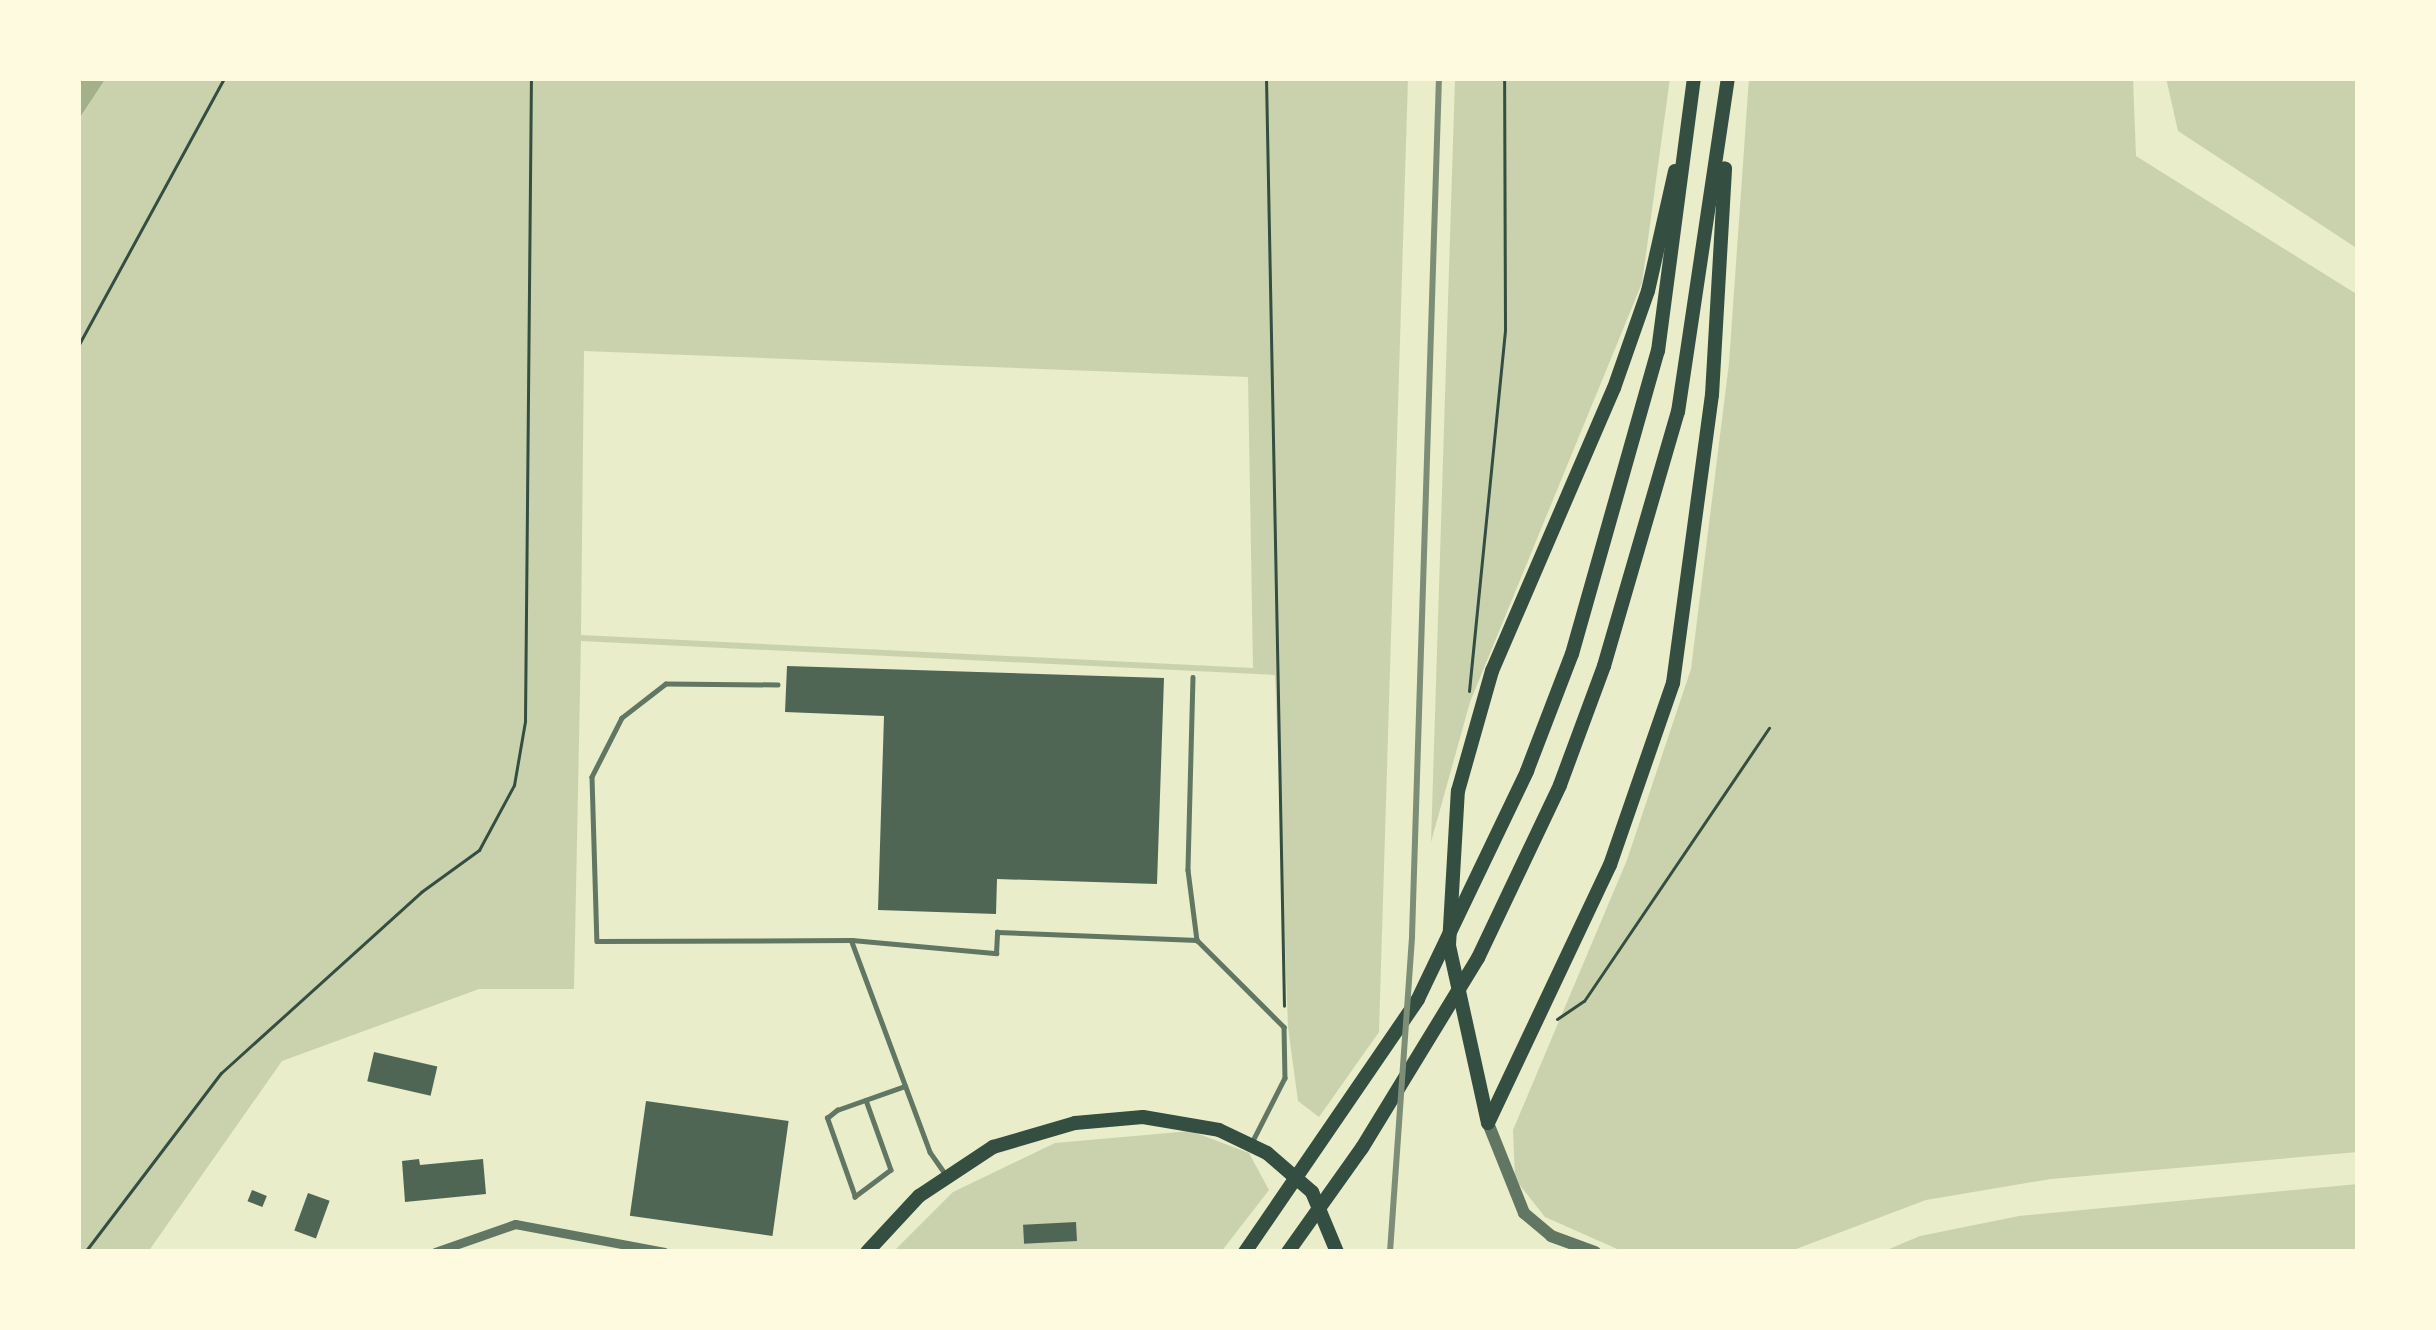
<!DOCTYPE html>
<html>
<head>
<meta charset="utf-8">
<style>
	body { margin:0 }
	#map { position:relative; width:2436px; height:1330px; overflow:hidden; background:#e9edc9; font-family:"Source Serif 4",serif }
	div>[style] { position:absolute }
	.green>* { inset:0; background:#cad2ad }
	.water>* { inset:0; background:#a3b18a }
	.building>* { inset:0; background:#4f6655; transform-origin:0 0 }
	.path>* { height:3px; margin:-1.5px; padding:0 1.5px; transform-origin:1.5px; border-radius:1.5px; background:#344e41 }
	.service>* { height:4.5px; margin:-2.25px; padding:0 2.25px; transform-origin:2.25px; border-radius:2.25px; background:#617663 }
	.minor>* { height:9px; margin:-4.5px; padding:0 4.5px; transform-origin:4.5px; border-radius:4.5px; background:#617663 }
	.tertiary>* { height:12px; margin:-6px; padding:0 6px; transform-origin:6px; border-radius:6px; background:#617663 }
	.secondary>* { height:14px; margin:-7px; padding:0 7px; transform-origin:7px; border-radius:7px; background:#344e41 }
	.rail>* { height:6px; margin:-3px; padding:0 3px; transform-origin:3px; border-radius:3px; background:#7c8e77 }
	span { translate:-50% -50%; white-space:nowrap; text-align:center; line-height:1.15; -webkit-text-stroke:12px #fefae0; paint-order:stroke }
	.frame { position:absolute; inset:0; border:81px solid #fefae0; pointer-events:none }
</style>
</head>
<body>
<div id="map">
	<div class="green">
		<div style="clip-path:polygon(evenodd,106px 78px,1266px 78px,1267px 99px,1268px 78px,1408px 78px,1379px 1032px,1319px 1117px,1298px 1101px,1288px 1027px,1275px 675px,581px 641px,574px 989px,479px 989px,282px 1061px,148px 1252px,78px 1252px,78px 122px,106px 78px,584px 351px,1248px 377px,1253px 668px,581px 635px,584px 351px)"></div>
		<div style="clip-path:polygon(1455px 78px,1670px 78px,1642px 283px,1470px 702px,1431px 842px)"></div>
		<div style="clip-path:polygon(1749px 78px,2133px 78px,2136px 156px,2358px 295px,2358px 1152px,2051px 1179px,1926px 1200px,1788px 1252px,1624px 1252px,1545px 1217px,1515px 1179px,1513px 1130px,1627px 860px,1691px 669px,1729px 363px)"></div>
		<div style="clip-path:polygon(2166px 78px,2358px 78px,2358px 249px,2178px 131px)"></div>
		<div style="clip-path:polygon(1191px 1131px,1249px 1153px,1269px 1190px,1221px 1252px,893px 1252px,953px 1192px,1055px 1143px)"></div>
		<div style="clip-path:polygon(2358px 1184px,2358px 1252px,1882px 1252px,1920px 1236px,2019px 1216px)"></div>
	</div>
	<div class="water">
		<div style="clip-path:polygon(78px 78px,106px 78px,78px 121px)"></div>
	</div>
	<div class="building">
		<div style="clip-path:polygon(787px 666px,1164px 678px,1157px 884px,997px 879px,996px 914px,878px 910px,884px 716px,785px 712px)"></div>
		<div style="left:374px;top:1052px;width:65px;height:30px;rotate:13deg"></div>
		<div style="left:646px;top:1101px;width:144px;height:116px;rotate:8deg"></div>
		<div style="clip-path:polygon(419px 1159px,420px 1165px,483px 1159px,486px 1194px,405px 1202px,402px 1161px)"></div>
		<div style="left:252px;top:1190px;width:16px;height:12px;rotate:22deg"></div>
		<div style="left:308px;top:1193px;width:23px;height:40px;rotate:20deg"></div>
		<div style="left:1076px;top:1222px;width:19px;height:53px;rotate:87deg"></div>
	</div>
	<div class="path">
		<div style="left:1266px;top:78px;width:928px;rotate:88.89deg"></div>
		<div style="left:78px;top:346px;width:305px;rotate:-61.4deg"></div>
		<div style="left:1469px;top:691px;width:363px;rotate:-84.3deg"></div>
		<div style="left:1505px;top:330px;width:252px;rotate:-90.2deg"></div>
		<div style="left:1557px;top:1019px;width:32px;rotate:-34deg"></div>
		<div style="left:1584px;top:1001px;width:330px;rotate:-55.9deg"></div>
		<div style="left:85px;top:1252px;width:225px;rotate:-52.8deg"></div>
		<div style="left:221px;top:1073px;width:270px;rotate:-42.1deg"></div>
		<div style="left:421px;top:892px;width:72px;rotate:-35.9deg"></div>
		<div style="left:479px;top:850px;width:74px;rotate:-61.7deg"></div>
		<div style="left:514px;top:785px;width:65px;rotate:-80.2deg"></div>
		<div style="left:525px;top:721px;width:643px;rotate:-89.47deg"></div>
	</div>
	<div class="service">
		<div style="left:1193px;top:677px;width:193px;rotate:91.5deg"></div>
		<div style="left:1188px;top:870px;width:71px;rotate:82.7deg"></div>
		<div style="left:778px;top:685px;width:112px;rotate:-179.5deg"></div>
		<div style="left:666px;top:684px;width:56px;rotate:142.3deg"></div>
		<div style="left:622px;top:718px;width:66px;rotate:117deg"></div>
		<div style="left:592px;top:777px;width:164px;rotate:88.3deg"></div>
		<div style="left:597px;top:941px;width:255px;rotate:-0.2deg"></div>
		<div style="left:852px;top:940px;width:145px;rotate:5.2deg"></div>
		<div style="left:996px;top:953px;width:21px;rotate:-87deg"></div>
		<div style="left:997px;top:932px;width:200px;rotate:2.3deg"></div>
		<div style="left:1197px;top:940px;width:123px;rotate:45deg"></div>
		<div style="left:1284px;top:1027px;width:51px;rotate:88.9deg"></div>
		<div style="left:1285px;top:1078px;width:73px;rotate:116.9deg"></div>
		<div style="left:852px;top:942px;width:224px;rotate:69.6deg"></div>
		<div style="left:930px;top:1152px;width:28px;rotate:55deg"></div>
		<div style="left:866px;top:1100px;width:74px;rotate:70.3deg"></div>
		<div style="left:891px;top:1170px;width:45px;rotate:143.1deg"></div>
		<div style="left:855px;top:1197px;width:84px;rotate:-109.5deg"></div>
		<div style="left:827px;top:1118px;width:13px;rotate:-39deg"></div>
		<div style="left:837px;top:1110px;width:72px;rotate:-19.4deg"></div>
	</div>
	<div class="minor">
		<div style="left:435px;top:1252px;width:85px;rotate:-19.3deg"></div>
		<div style="left:515px;top:1224px;width:152px;rotate:10.6deg"></div>
	</div>
	<div class="tertiary">
		<div style="left:1488px;top:1123px;width:97px;rotate:68.2deg"></div>
		<div style="left:1524px;top:1213px;width:35px;rotate:40deg"></div>
		<div style="left:1551px;top:1236px;width:47px;rotate:20deg"></div>
	</div>
	<div class="secondary">
		<div style="left:1488px;top:1123px;width:182px;rotate:-102.4deg"></div>
		<div style="left:1449px;top:945px;width:154px;rotate:-86.7deg"></div>
		<div style="left:1458px;top:791px;width:125px;rotate:-74.2deg"></div>
		<div style="left:1492px;top:671px;width:308px;rotate:-66.7deg"></div>
		<div style="left:1614px;top:388px;width:103px;rotate:-70.7deg"></div>
		<div style="left:1648px;top:291px;width:123px;rotate:-77.3deg"></div>
		<div style="left:1488px;top:1123px;width:285px;rotate:-64.7deg"></div>
		<div style="left:1610px;top:865px;width:193px;rotate:-70.9deg"></div>
		<div style="left:1673px;top:683px;width:291px;rotate:-82.3deg"></div>
		<div style="left:1712px;top:395px;width:227px;rotate:-86.7deg"></div>
		<div style="left:867px;top:1252px;width:76px;rotate:-47.1deg"></div>
		<div style="left:919px;top:1196px;width:89px;rotate:-33.5deg"></div>
		<div style="left:993px;top:1147px;width:85px;rotate:-16.3deg"></div>
		<div style="left:1075px;top:1123px;width:68px;rotate:-5deg"></div>
		<div style="left:1143px;top:1117px;width:77px;rotate:9.7deg"></div>
		<div style="left:1219px;top:1130px;width:53px;rotate:25.6deg"></div>
		<div style="left:1267px;top:1153px;width:60px;rotate:40.9deg"></div>
		<div style="left:1312px;top:1192px;width:65px;rotate:67.4deg"></div>
		<div style="left:1245px;top:1252px;width:306px;rotate:-55.6deg"></div>
		<div style="left:1418px;top:999px;width:253px;rotate:-64.4deg"></div>
		<div style="left:1527px;top:771px;width:125px;rotate:-69deg"></div>
		<div style="left:1572px;top:654px;width:315px;rotate:-74.2deg"></div>
		<div style="left:1658px;top:351px;width:275px;rotate:-82.5deg"></div>
		<div style="left:1288px;top:1252px;width:128px;rotate:-54.6deg"></div>
		<div style="left:1362px;top:1148px;width:223px;rotate:-58.6deg"></div>
		<div style="left:1478px;top:958px;width:191px;rotate:-64.6deg"></div>
		<div style="left:1560px;top:785px;width:127px;rotate:-69.7deg"></div>
		<div style="left:1604px;top:666px;width:265px;rotate:-73.8deg"></div>
		<div style="left:1678px;top:412px;width:338px;rotate:-81.5deg"></div>
	</div>
	<div class="rail">
		<div style="left:1390px;top:1252px;width:317px;rotate:-86deg"></div>
		<div style="left:1412px;top:936px;width:858px;rotate:-88.2deg"></div>
	</div>
	<div class="frame"></div>
</div>
</body>
</html>
